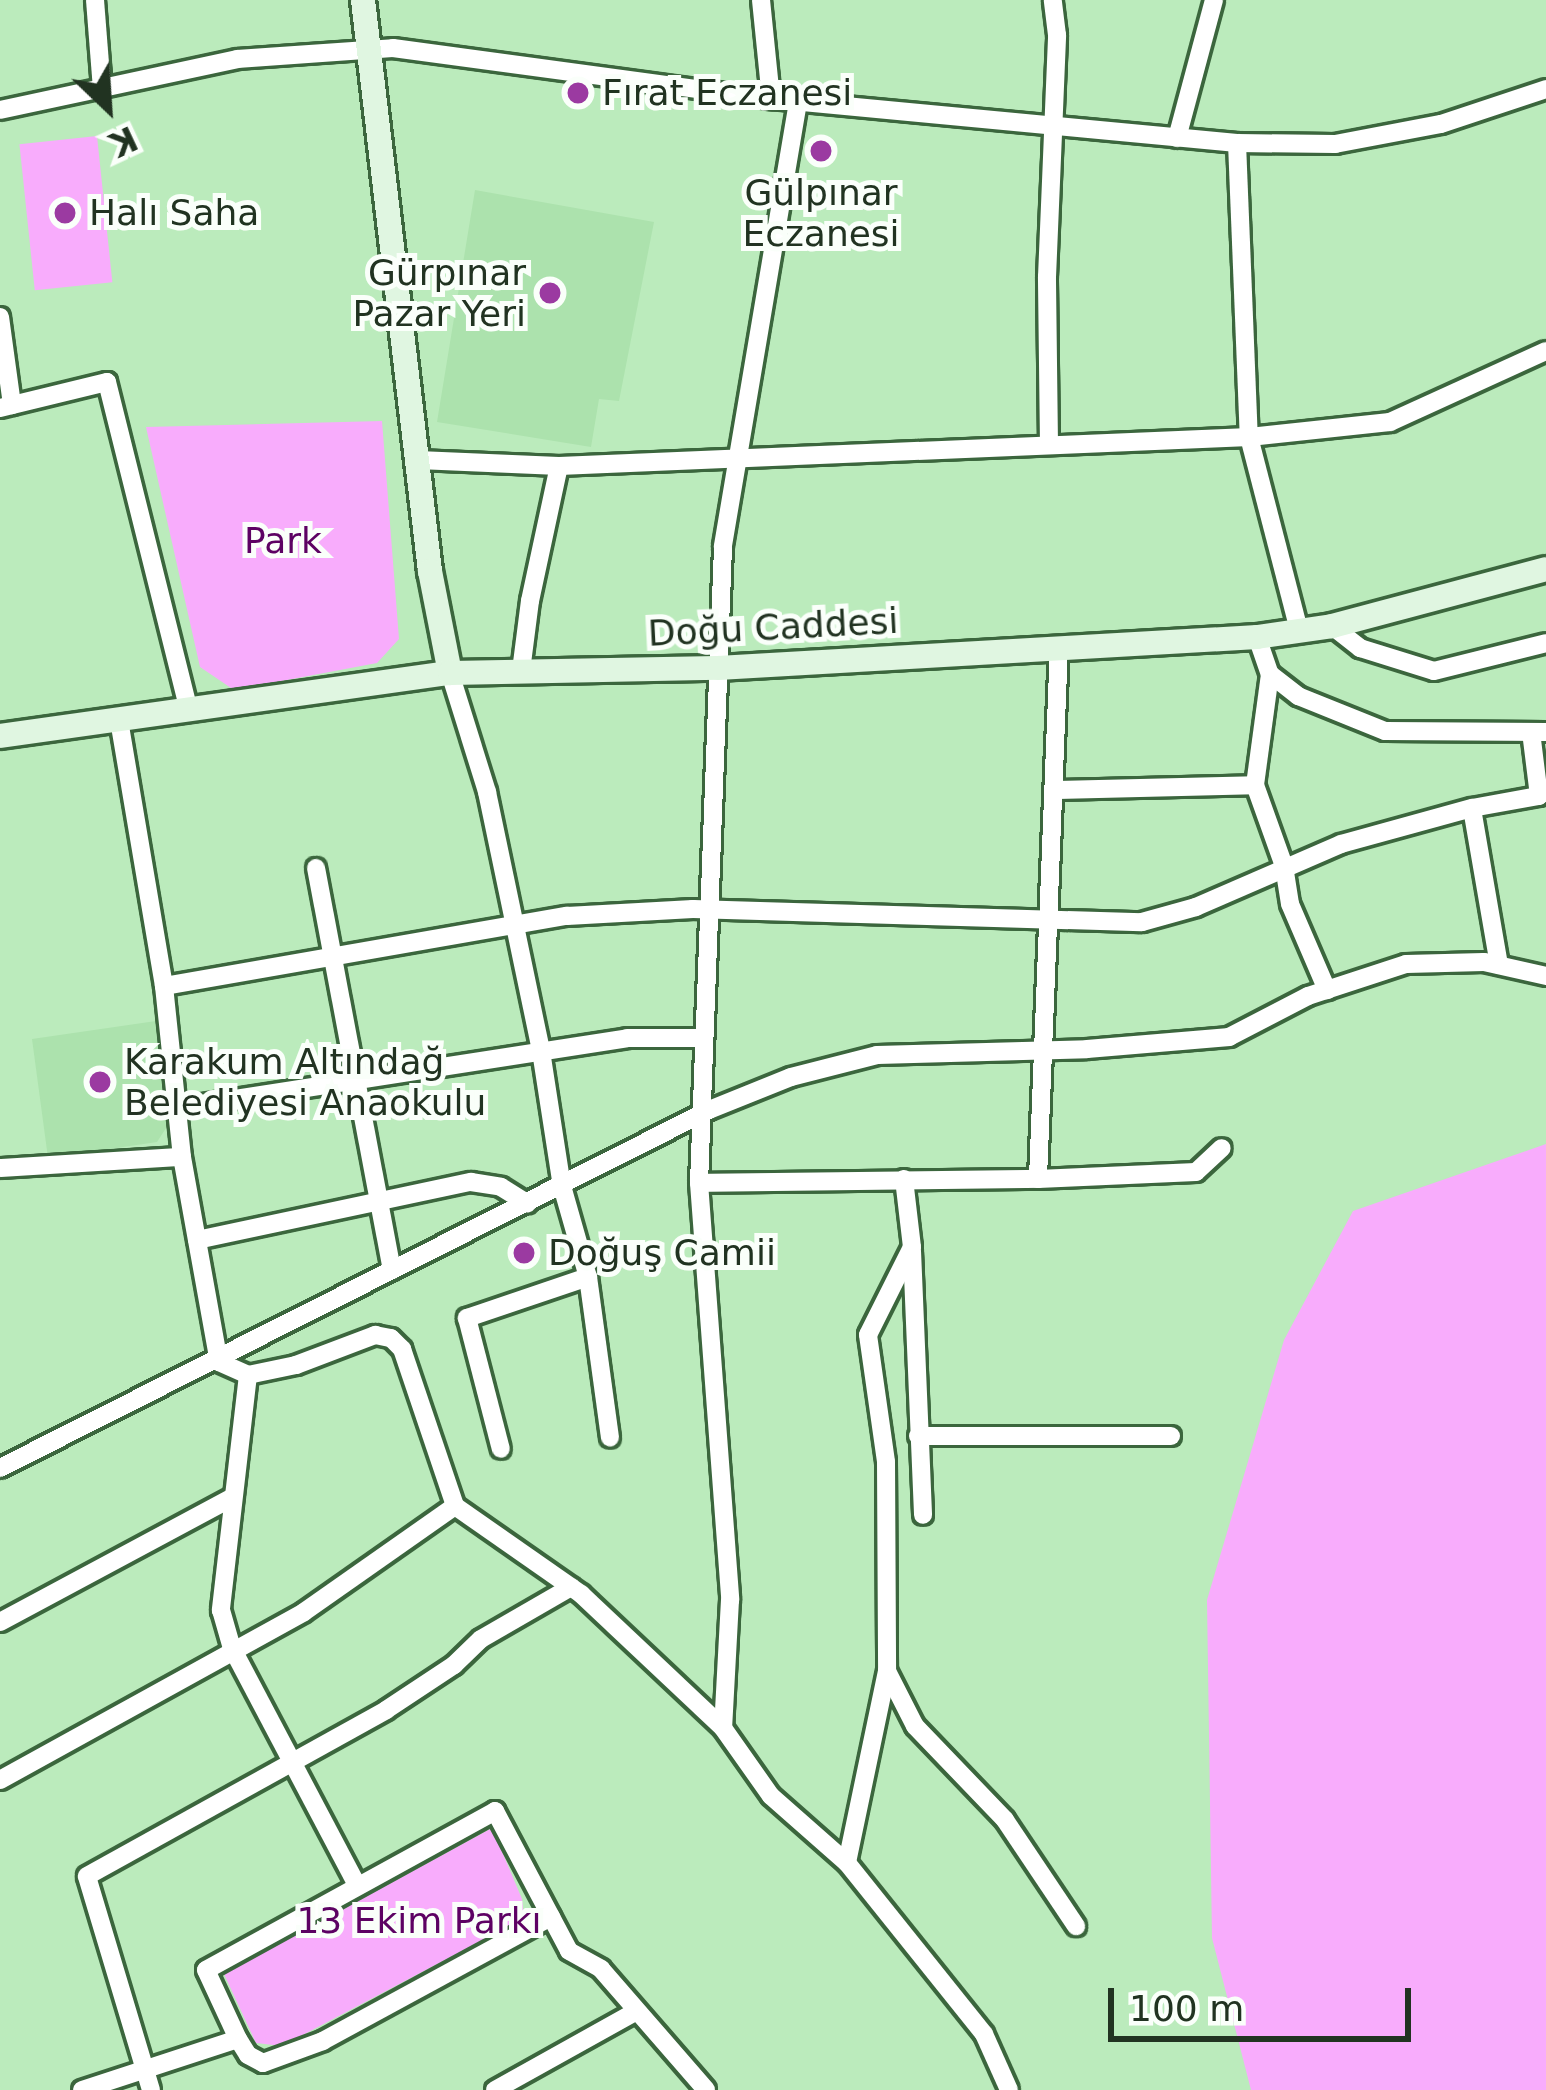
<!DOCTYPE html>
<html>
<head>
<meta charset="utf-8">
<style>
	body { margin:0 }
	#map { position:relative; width:1546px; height:2090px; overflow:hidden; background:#bbebbc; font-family:"DejaVu Sans",sans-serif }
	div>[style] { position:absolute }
	.built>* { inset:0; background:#ace2ad }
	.green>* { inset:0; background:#f8acfc; transform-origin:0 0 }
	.roads { filter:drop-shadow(3px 0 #3b663d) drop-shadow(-3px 0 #3b663d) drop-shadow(0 3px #3b663d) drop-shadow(0 -3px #3b663d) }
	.street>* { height:18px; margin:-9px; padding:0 9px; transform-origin:9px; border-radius:9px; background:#fff }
	.secondary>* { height:24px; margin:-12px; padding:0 12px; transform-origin:12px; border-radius:12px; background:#e0f6e1 }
	.dots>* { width:33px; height:33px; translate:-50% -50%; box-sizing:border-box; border:6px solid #fafffa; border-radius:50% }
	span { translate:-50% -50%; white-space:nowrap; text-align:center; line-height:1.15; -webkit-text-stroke:10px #fafffa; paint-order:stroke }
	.poi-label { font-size:36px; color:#213321 }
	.left { translate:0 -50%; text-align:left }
	.right { translate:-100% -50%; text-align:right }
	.park-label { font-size:36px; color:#5d0263 }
	.street-label { font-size:36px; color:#213321 }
	.north { position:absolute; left:48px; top:48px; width:120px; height:120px; -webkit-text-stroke:9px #fafffa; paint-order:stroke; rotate:155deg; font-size:33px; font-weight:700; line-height:48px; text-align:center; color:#213321 }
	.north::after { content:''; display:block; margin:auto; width:42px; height:54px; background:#213321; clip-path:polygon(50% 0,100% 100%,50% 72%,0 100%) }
	.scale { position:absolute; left:1108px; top:1988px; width:303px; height:54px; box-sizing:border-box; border:6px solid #213321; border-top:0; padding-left:15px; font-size:36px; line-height:42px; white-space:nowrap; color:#213321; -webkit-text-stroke:9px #fafffa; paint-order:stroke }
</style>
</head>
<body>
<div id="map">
	<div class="built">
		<div style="clip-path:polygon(475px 190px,654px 222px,619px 401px,599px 399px,591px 447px,437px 422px)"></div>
		<div style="clip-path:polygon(156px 1021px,168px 1125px,157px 1142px,48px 1158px,32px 1039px)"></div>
	</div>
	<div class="green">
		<div style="left:97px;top:136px;width:147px;height:78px;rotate:84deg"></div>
		<div style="clip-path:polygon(382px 421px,399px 639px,377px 663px,234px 690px,200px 667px,146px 427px)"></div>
		<div style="clip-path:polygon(1546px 1144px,1546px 2090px,1251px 2090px,1212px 1938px,1207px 1600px,1284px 1340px,1353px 1211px)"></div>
		<div style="clip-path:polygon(492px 1828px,522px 1899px,524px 1918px,282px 2046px,256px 2043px,224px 1974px)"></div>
	</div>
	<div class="roads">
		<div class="street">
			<div style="left:95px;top:0;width:88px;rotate:85.5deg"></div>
			<div style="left:761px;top:0;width:100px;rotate:84.2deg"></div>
			<div style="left:798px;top:102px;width:451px;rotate:99.6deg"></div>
			<div style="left:723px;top:547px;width:636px;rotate:92.16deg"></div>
			<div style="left:699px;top:1183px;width:339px;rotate:-0.7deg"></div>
			<div style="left:0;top:110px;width:242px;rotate:-12.1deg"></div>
			<div style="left:237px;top:59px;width:156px;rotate:-4deg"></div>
			<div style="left:393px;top:48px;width:381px;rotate:7.7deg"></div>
			<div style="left:771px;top:99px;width:468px;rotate:5.4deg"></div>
			<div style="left:1237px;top:143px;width:98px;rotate:0.6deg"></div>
			<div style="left:1335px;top:144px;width:108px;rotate:-10.7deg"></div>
			<div style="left:1441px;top:124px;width:111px;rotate:-18.4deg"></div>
			<div style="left:1177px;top:138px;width:143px;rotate:-75deg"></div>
			<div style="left:1237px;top:143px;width:294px;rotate:87.7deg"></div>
			<div style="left:1249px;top:437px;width:200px;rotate:75.5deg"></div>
			<div style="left:0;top:317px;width:89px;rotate:82.2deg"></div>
			<div style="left:0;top:408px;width:110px;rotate:-13.7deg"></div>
			<div style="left:107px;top:382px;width:339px;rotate:76deg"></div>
			<div style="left:1049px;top:445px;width:168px;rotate:-90.7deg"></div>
			<div style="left:1047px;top:277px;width:242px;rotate:-87.6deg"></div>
			<div style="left:1057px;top:35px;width:35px;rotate:-97deg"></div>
			<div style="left:418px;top:460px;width:141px;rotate:2.4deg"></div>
			<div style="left:559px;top:466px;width:691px;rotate:-2.41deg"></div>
			<div style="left:1249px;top:437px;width:142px;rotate:-6.1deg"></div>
			<div style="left:1390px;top:422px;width:171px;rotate:-24.5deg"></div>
			<div style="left:1332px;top:626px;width:36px;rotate:38deg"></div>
			<div style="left:1360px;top:648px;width:77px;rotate:17.3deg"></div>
			<div style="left:1434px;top:671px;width:115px;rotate:-14deg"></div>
			<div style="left:1257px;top:637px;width:39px;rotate:71deg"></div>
			<div style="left:1270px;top:674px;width:36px;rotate:38deg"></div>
			<div style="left:1298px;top:696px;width:94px;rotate:21.9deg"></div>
			<div style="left:1385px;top:731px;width:161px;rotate:0.4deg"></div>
			<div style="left:1059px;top:646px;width:533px;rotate:92.26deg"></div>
			<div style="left:1038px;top:1179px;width:158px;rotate:-2.5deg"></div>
			<div style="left:1196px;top:1172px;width:35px;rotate:-43deg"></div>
			<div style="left:521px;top:671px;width:71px;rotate:-82.7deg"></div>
			<div style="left:530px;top:601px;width:138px;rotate:-77.9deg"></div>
			<div style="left:450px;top:673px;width:125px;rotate:72.7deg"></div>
			<div style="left:487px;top:792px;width:265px;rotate:78.2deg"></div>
			<div style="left:541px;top:1051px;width:137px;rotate:81.2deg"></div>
			<div style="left:562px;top:1186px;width:95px;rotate:74.1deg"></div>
			<div style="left:588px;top:1277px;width:128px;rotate:161.3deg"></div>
			<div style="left:467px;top:1318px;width:135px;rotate:75.5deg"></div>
			<div style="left:119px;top:720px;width:270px;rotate:80.4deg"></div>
			<div style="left:164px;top:986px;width:172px;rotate:84deg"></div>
			<div style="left:182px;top:1157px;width:208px;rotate:79.8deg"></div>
			<div style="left:1255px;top:785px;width:112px;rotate:-82.3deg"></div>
			<div style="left:1056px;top:790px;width:199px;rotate:-1.4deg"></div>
			<div style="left:1255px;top:785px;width:86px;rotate:70.3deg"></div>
			<div style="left:1284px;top:866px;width:38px;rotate:81deg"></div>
			<div style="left:1290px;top:904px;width:94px;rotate:66.7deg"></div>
			<div style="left:316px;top:868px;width:409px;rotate:79.3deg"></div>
			<div style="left:1499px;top:965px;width:159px;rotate:-99.8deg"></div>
			<div style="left:1472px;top:808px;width:68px;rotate:-10.2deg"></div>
			<div style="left:1539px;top:796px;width:64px;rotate:-97.1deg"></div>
			<div style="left:164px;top:986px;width:409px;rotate:-9.9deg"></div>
			<div style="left:567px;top:916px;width:126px;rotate:-3.2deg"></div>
			<div style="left:693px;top:909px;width:449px;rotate:1.7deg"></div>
			<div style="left:1142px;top:922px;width:56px;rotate:-15.5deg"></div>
			<div style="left:1196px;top:907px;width:158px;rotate:-23.5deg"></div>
			<div style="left:1341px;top:844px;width:136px;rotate:-15.4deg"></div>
			<div style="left:177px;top:1108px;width:455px;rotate:-8.8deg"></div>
			<div style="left:627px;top:1038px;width:76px"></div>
			<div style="left:0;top:1168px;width:182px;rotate:-3.5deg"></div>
			<div style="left:904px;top:1179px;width:68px;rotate:83.3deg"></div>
			<div style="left:912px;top:1247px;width:98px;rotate:116.6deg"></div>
			<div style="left:868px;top:1335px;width:128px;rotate:81.9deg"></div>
			<div style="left:886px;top:1462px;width:209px;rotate:89.7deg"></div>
			<div style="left:887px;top:1671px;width:196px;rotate:101.8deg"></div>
			<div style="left:847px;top:1863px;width:219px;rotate:51.3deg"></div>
			<div style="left:984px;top:2034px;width:61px;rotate:65.9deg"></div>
			<div style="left:699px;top:1183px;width:418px;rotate:85.7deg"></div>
			<div style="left:730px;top:1600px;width:128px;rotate:93.1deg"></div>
			<div style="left:197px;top:1240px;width:280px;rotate:-12deg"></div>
			<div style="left:471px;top:1182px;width:30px;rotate:9deg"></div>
			<div style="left:501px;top:1187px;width:31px;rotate:32deg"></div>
			<div style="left:912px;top:1251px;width:264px;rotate:87.6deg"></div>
			<div style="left:588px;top:1277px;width:162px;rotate:82.2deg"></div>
			<div style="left:219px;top:1362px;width:32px;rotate:24deg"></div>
			<div style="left:248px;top:1375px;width:49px;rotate:-11.8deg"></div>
			<div style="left:296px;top:1365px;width:85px;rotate:-20.8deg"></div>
			<div style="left:375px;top:1335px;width:16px;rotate:11deg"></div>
			<div style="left:391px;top:1338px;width:16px;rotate:45deg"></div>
			<div style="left:402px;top:1349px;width:166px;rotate:71.3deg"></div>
			<div style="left:455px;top:1506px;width:154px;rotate:34.9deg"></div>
			<div style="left:581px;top:1594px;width:195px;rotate:43.3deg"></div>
			<div style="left:723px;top:1728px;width:83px;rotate:54.8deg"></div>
			<div style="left:771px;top:1796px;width:101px;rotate:41.4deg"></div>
			<div style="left:248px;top:1375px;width:237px;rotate:96.6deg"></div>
			<div style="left:221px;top:1610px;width:40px;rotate:74deg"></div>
			<div style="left:232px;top:1648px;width:268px;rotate:62.2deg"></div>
			<div style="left:918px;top:1436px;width:253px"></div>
			<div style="left:0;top:1468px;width:794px;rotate:-26.79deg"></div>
			<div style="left:709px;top:1110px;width:88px;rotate:-21.9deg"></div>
			<div style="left:791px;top:1077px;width:89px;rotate:-14.3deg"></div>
			<div style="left:877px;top:1055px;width:210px;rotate:-1.6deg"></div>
			<div style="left:1087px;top:1049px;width:143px;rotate:-4.8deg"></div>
			<div style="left:1229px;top:1037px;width:89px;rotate:-27.4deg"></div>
			<div style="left:1308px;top:996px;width:103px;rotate:-18.1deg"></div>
			<div style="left:1406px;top:964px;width:78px;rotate:-1.5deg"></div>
			<div style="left:1484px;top:962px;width:64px;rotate:12.7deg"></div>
			<div style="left:0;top:1622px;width:264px;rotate:-28.2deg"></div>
			<div style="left:887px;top:1671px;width:62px;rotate:63deg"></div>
			<div style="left:915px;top:1726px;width:130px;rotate:46.2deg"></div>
			<div style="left:1005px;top:1820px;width:128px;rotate:56.2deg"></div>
			<div style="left:0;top:1780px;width:347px;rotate:-28.9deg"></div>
			<div style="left:304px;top:1612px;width:184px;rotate:-35.1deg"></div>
			<div style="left:551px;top:1917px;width:260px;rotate:151.5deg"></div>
			<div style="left:323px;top:2041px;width:64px;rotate:159.9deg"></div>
			<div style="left:263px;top:2063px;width:17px;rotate:-152deg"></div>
			<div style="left:248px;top:2055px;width:19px;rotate:-122deg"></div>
			<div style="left:238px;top:2039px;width:76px;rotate:-114.9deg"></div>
			<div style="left:206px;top:1970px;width:330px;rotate:-28.8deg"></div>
			<div style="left:495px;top:1811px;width:158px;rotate:62.1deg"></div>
			<div style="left:569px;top:1951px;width:37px;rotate:29deg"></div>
			<div style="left:601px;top:1969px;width:160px;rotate:49deg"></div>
			<div style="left:82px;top:2090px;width:164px;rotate:-18.1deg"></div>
			<div style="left:151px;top:2090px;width:223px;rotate:-106.7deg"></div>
			<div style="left:87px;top:1876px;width:342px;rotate:-29deg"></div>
			<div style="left:386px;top:1710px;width:82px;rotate:-33.5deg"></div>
			<div style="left:454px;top:1665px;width:37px;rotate:-44deg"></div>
			<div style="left:481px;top:1639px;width:104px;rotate:-30deg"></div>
			<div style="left:495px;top:2090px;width:162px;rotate:-29.1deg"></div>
		</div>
		<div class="secondary">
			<div style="left:363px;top:0;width:575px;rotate:83.31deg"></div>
			<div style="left:430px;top:571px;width:104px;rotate:78.9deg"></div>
			<div style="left:0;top:736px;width:454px;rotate:-8deg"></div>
			<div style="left:450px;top:673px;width:268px;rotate:-1.1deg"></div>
			<div style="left:718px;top:668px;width:540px;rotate:-3.29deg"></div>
			<div style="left:1257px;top:637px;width:76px;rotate:-8.3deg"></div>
			<div style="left:1332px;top:626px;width:221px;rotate:-14.9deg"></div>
		</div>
	</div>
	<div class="dots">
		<div style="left:578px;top:93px;background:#9b3aa1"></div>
		<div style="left:821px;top:151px;background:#9b3aa1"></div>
		<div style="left:65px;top:213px;background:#9b3aa1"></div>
		<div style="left:550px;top:293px;background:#9b3aa1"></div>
		<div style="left:100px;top:1082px;background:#9b3aa1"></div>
		<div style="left:524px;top:1253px;background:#9b3aa1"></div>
	</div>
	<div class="poi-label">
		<span class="left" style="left:602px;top:93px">Fırat Eczanesi</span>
		<span style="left:821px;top:213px">Gülpınar<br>Eczanesi</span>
		<span class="left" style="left:89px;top:213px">Halı Saha</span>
		<span class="right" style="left:526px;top:293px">Gürpınar<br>Pazar Yeri</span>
		<span class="left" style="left:124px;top:1082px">Karakum Altındağ<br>Belediyesi Anaokulu</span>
		<span class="left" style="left:548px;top:1253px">Doğuş Camii</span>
	</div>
	<div class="park-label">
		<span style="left:283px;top:541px">Park</span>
		<span style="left:419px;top:1921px">13 Ekim Parkı</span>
	</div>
	<div class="street-label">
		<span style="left:773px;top:627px;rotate:-3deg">Doğu Caddesi</span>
	</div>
	<div class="north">K</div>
	<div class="scale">100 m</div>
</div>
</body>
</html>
